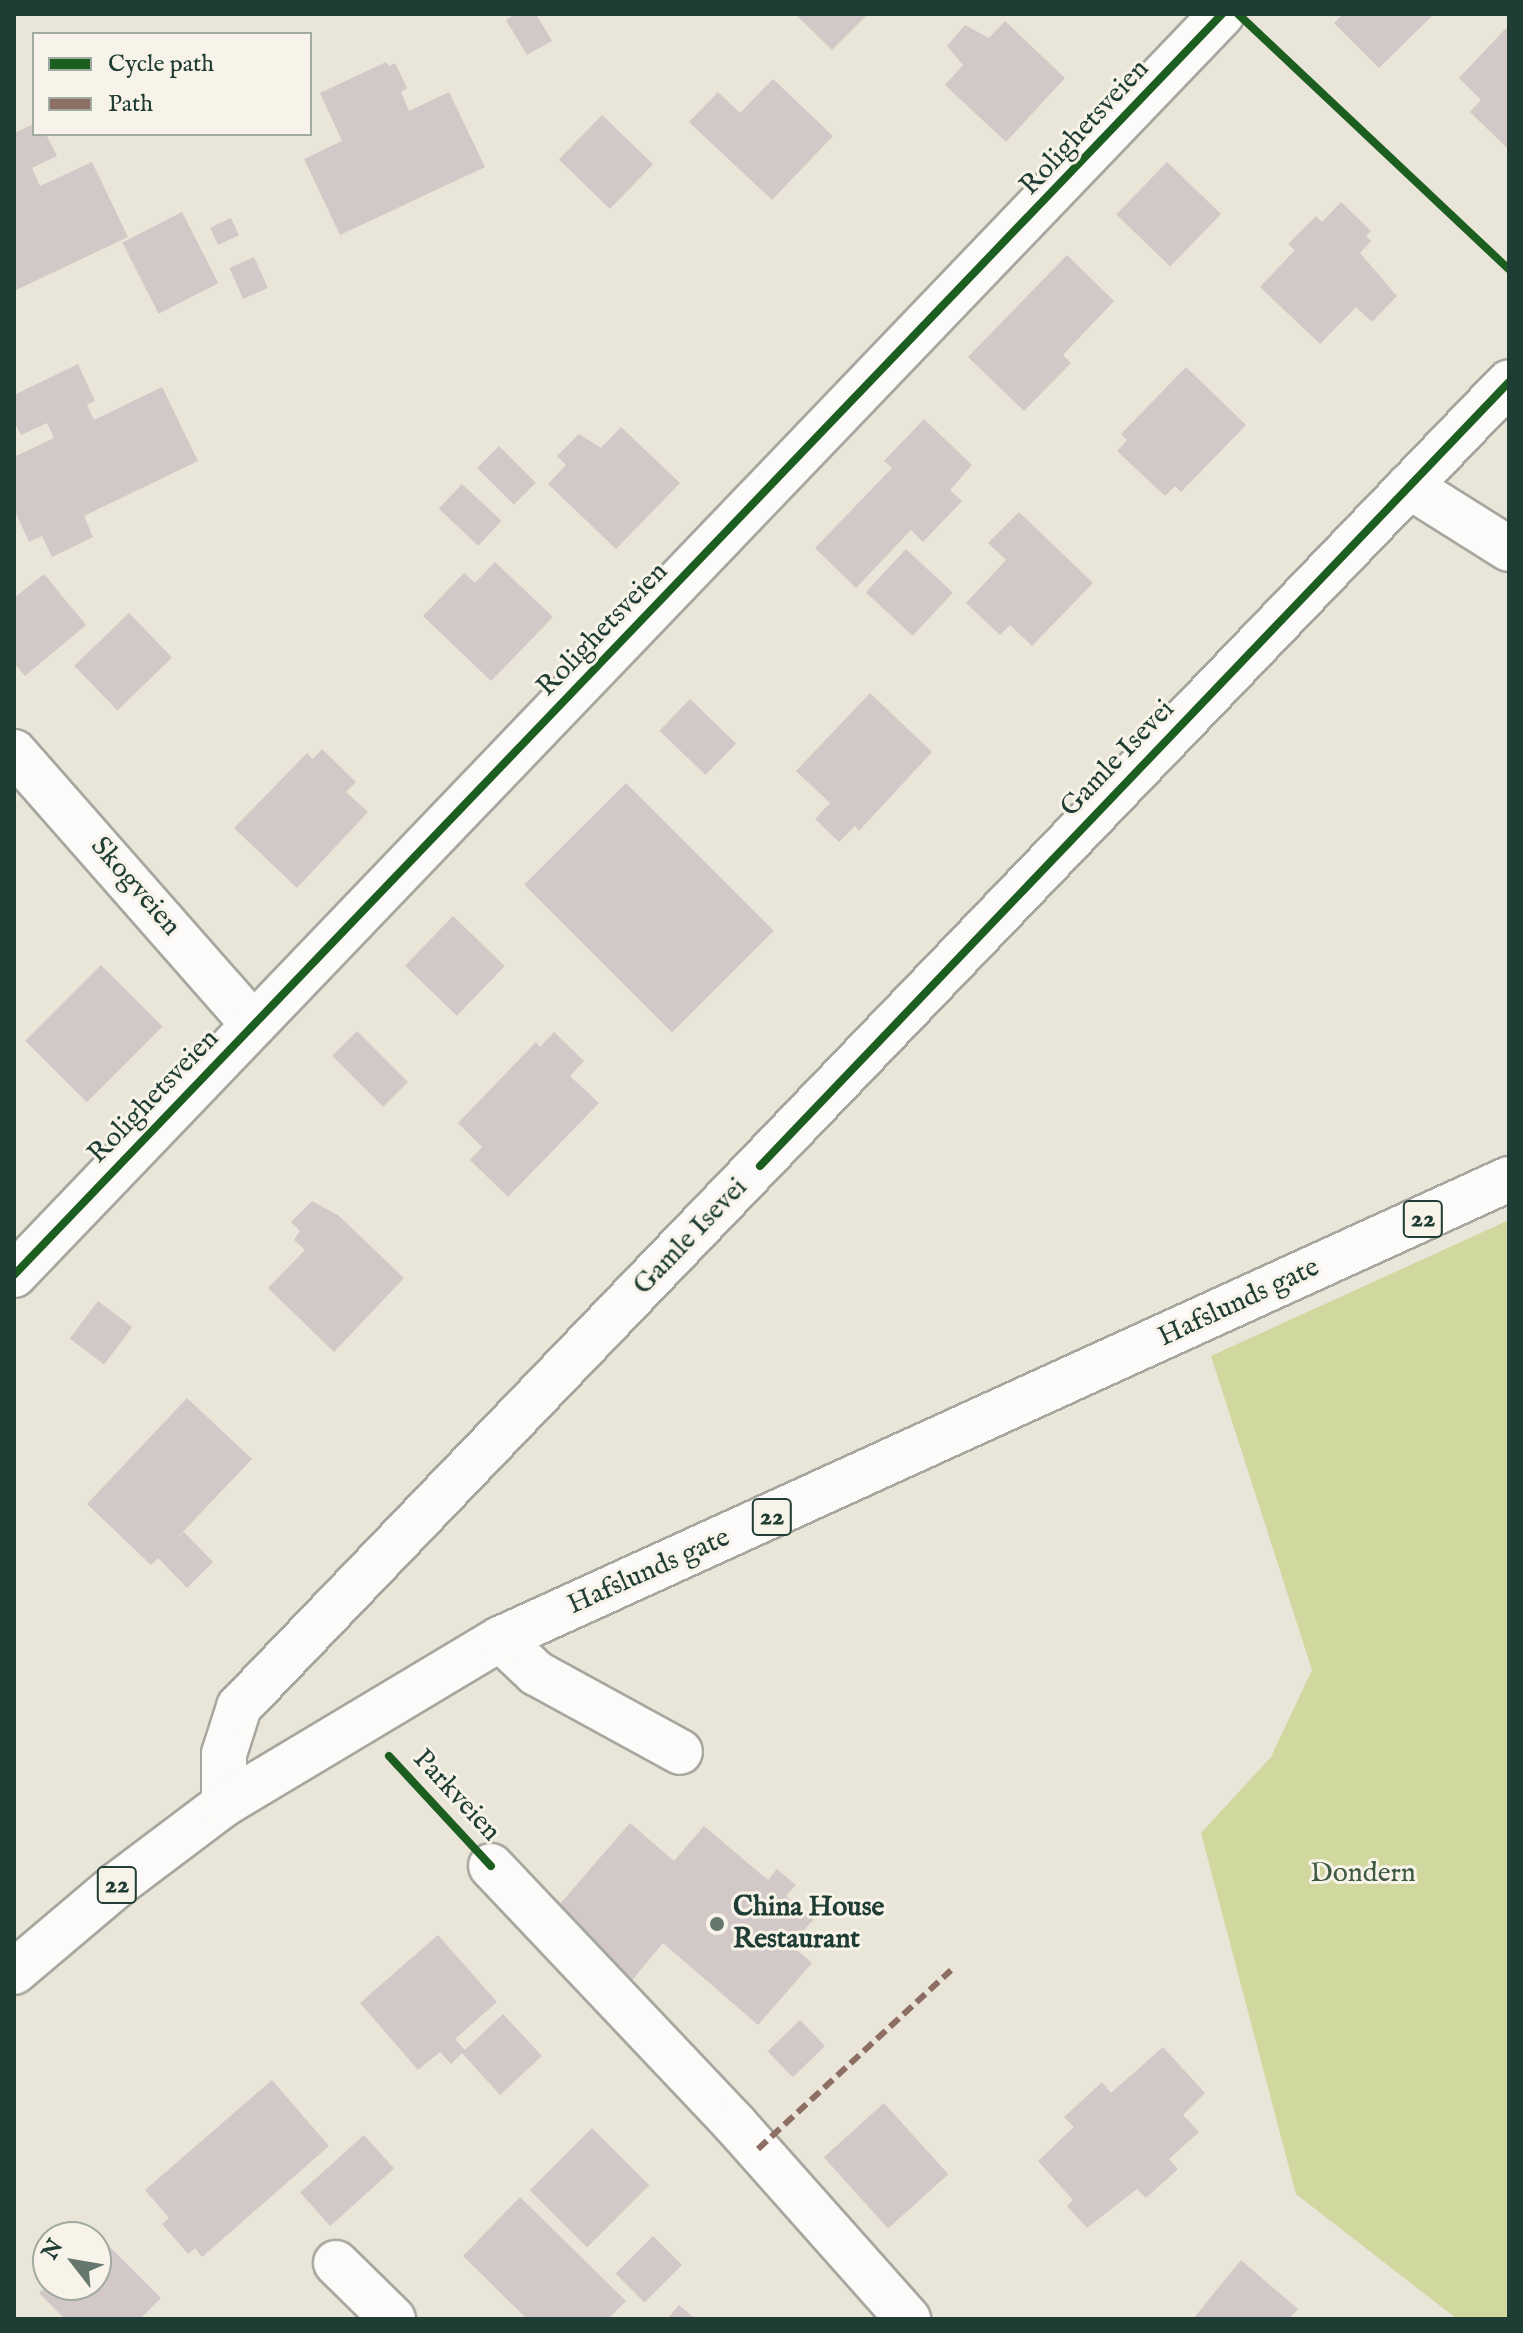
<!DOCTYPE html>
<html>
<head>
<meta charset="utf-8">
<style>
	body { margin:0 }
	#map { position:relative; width:1523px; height:2333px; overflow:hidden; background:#eae5d9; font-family:"IM FELL English",serif }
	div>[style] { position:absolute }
	.green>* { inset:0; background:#d0d79f }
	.building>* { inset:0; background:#d2c8c7; transform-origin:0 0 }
	.roads { filter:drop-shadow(2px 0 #a6a79f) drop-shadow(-2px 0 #a6a79f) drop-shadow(0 2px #a6a79f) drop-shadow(0 -2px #a6a79f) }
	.minor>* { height:44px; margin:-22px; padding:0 22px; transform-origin:22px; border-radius:22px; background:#fcfbf9 }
	.highway>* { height:44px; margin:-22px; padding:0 22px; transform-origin:22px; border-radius:22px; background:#fcfbf9 }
	.quiet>* { height:6px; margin-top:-3px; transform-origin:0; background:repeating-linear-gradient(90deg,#8d6e63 0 12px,transparent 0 18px) }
	.cycleway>* { height:8px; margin:-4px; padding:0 4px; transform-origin:4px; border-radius:4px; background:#1b5e20 }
	.dots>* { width:22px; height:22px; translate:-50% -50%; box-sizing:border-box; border:4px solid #f7f3e8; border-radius:50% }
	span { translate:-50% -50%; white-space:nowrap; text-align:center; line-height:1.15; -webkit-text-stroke:6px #f7f3e8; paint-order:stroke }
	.shield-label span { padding:2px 6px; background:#f7f3e8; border:2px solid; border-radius:6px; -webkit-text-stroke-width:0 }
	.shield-label { font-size:26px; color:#1f3d34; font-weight:700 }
	.street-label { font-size:28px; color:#1f3d34 }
	.park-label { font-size:28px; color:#3e5a40 }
	.poi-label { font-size:28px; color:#1f3d34; font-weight:700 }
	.left { translate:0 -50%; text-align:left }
	.frame { position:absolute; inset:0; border:16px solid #1f3d34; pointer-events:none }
	.legend { position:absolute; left:32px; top:32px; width:280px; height:104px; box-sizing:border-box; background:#f7f3e8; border:2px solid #a1aaa0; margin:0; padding:10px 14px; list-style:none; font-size:24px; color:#1f3d34 }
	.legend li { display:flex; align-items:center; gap:16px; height:40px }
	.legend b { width:40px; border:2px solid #a1aaa0 }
	.north { position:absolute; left:32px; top:2221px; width:80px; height:80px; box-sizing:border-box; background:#f7f3e8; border:2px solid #a1aaa0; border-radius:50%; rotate:301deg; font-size:22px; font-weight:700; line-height:32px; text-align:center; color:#1f3d34 }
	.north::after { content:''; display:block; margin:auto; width:28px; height:36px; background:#66786e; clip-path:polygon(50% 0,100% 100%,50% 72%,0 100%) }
</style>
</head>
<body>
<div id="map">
	<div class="green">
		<div style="clip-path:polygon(1509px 1220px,1509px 2319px,1457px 2319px,1296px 2194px,1201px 1833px,1271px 1757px,1312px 1670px,1211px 1356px)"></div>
	</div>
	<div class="building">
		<div style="clip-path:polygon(516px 14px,536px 14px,552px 41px,527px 55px,506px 20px)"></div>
		<div style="clip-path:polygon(795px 14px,868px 14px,832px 50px)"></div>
		<div style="clip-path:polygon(1343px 14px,1434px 14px,1379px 68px,1334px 23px)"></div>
		<div style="clip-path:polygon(1005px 21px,1065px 78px,1006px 142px,945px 85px,963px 65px,947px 46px,965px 25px,989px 38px)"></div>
		<div style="clip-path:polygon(1509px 25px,1509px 150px,1470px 112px,1481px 100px,1459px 78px)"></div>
		<div style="clip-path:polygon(386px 62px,389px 66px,395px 63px,407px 88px,401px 92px,409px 111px,449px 92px,485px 167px,340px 235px,304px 159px,342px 141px,320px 93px)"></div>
		<div style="clip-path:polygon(773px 79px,833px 136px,772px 200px,689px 122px,718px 92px,740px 113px)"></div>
		<div style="left:602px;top:115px;width:71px;height:62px;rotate:44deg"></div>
		<div style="clip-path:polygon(34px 124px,34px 134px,46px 134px,57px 156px,32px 168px,40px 186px,92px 162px,128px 237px,14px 291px,14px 133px)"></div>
		<div style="left:1167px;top:162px;width:75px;height:73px;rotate:44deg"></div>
		<div style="clip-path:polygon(1341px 202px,1371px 231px,1366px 236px,1371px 241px,1360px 253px,1397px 296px,1372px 322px,1356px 307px,1320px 344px,1260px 287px,1295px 250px,1288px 244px,1316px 216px,1322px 222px)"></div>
		<div style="left:182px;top:212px;width:80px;height:67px;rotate:63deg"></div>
		<div style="left:231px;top:218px;width:19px;height:23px;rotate:65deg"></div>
		<div style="clip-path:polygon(1067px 255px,1114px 301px,1063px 355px,1071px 363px,1024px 411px,968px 357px)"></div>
		<div style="left:254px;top:257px;width:34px;height:27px;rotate:66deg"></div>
		<div style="clip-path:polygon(78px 364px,95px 401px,87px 405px,94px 420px,162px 387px,198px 461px,84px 516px,93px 537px,52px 557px,42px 536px,29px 542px,14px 509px,14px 457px,54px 438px,47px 423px,21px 435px,14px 421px,14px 395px)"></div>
		<div style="clip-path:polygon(1186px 367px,1246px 425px,1181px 492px,1175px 486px,1165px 496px,1117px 451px,1127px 440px,1121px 434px)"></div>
		<div style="clip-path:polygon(924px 419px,972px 465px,950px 490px,962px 501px,923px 542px,911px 530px,856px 588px,815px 548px,892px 468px,884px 461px)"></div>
		<div style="clip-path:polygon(621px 427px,680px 483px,616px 549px,548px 484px,566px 465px,557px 456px,579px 434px,601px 448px)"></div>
		<div style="left:499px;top:446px;width:52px;height:31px;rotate:45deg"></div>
		<div style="left:462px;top:484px;width:54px;height:34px;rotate:43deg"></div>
		<div style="clip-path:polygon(1019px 512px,1093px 583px,1032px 646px,1010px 625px,1000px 635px,966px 603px,1006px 560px,988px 543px)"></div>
		<div style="left:906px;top:549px;width:64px;height:59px;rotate:43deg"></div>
		<div style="clip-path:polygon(495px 562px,553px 617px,491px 681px,423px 616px,464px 573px,475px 583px)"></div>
		<div style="clip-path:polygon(44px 574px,86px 625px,25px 676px,14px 663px,14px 598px)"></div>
		<div style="left:129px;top:613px;width:62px;height:76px;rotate:46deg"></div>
		<div style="clip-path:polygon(870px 693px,932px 752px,859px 831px,855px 826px,839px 842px,815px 819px,830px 803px,796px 771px)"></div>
		<div style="left:690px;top:699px;width:64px;height:44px;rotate:44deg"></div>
		<div style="clip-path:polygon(322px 749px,356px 782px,346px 792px,368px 812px,297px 888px,234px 828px,307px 753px,313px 759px)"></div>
		<div style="left:626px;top:783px;width:209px;height:144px;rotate:45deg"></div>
		<div style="left:453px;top:916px;width:72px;height:69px;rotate:44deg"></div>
		<div style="left:101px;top:965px;width:87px;height:107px;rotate:45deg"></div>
		<div style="left:357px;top:1031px;width:72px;height:35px;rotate:45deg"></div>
		<div style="clip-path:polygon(554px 1032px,584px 1061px,570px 1076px,599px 1103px,508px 1197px,470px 1160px,482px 1147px,458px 1123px,536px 1042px,540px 1047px)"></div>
		<div style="clip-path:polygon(312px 1201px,338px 1215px,404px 1278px,334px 1352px,268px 1288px,305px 1250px,294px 1240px,300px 1231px,291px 1222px)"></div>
		<div style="left:98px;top:1301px;width:43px;height:47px;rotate:37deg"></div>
		<div style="clip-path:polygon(187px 1398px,252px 1459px,177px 1538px,184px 1532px,213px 1562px,187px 1588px,158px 1558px,151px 1565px,87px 1504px)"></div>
		<div style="clip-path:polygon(630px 1823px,674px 1861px,704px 1826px,768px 1880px,777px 1869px,796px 1885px,786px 1896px,814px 1919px,791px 1945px,812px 1963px,758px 2025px,663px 1943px,629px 1984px,559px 1905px)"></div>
		<div style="clip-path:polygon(438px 1935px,497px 2002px,455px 2039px,465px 2050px,503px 2014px,542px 2056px,500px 2095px,462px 2053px,451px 2064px,440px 2052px,418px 2070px,360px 2003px)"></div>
		<div style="left:800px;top:2020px;width:36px;height:45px;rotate:46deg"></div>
		<div style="clip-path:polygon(1163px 2047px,1205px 2093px,1183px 2115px,1199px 2132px,1169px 2159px,1178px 2169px,1146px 2198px,1137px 2189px,1087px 2228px,1067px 2206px,1073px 2200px,1038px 2161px,1074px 2127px,1064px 2117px,1102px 2082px,1111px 2093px)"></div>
		<div style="clip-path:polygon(272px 2080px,329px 2146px,202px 2257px,195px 2248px,188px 2254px,162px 2224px,169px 2218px,145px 2190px)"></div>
		<div style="left:884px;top:2103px;width:96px;height:81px;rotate:48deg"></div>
		<div style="left:592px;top:2128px;width:81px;height:88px;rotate:45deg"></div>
		<div style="left:364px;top:2135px;width:45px;height:86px;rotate:48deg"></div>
		<div style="clip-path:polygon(520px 2197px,626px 2301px,608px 2319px,527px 2319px,463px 2256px)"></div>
		<div style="clip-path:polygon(96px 2233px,161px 2298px,140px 2319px,65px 2319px,39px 2293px,47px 2285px,96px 2285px)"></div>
		<div style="left:653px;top:2236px;width:41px;height:53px;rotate:45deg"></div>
		<div style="clip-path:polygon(1241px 2260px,1298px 2309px,1289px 2319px,1193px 2319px)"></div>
		<div style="clip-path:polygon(679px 2305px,696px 2319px,667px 2319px)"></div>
	</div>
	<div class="roads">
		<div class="minor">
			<div style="left:1409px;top:486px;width:118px;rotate:32.2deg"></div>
			<div style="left:14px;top:752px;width:363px;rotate:48.7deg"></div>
			<div style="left:14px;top:1275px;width:1746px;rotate:-46.23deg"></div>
			<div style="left:500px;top:1639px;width:50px;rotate:43.4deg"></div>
			<div style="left:536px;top:1673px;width:164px;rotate:28.7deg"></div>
			<div style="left:224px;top:1804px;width:50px;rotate:-90deg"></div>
			<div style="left:224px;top:1754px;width:49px;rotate:-72.3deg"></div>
			<div style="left:239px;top:1707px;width:1835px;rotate:-46.21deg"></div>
			<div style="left:491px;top:1866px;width:355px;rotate:46.6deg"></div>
			<div style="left:735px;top:2124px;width:261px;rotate:48.4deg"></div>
			<div style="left:336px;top:2263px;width:80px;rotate:44.5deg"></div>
		</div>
		<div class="highway">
			<div style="left:14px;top:1972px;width:136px;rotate:-40.2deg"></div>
			<div style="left:118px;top:1884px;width:133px;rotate:-37deg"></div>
			<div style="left:224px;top:1804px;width:322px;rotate:-30.9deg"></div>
			<div style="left:500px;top:1639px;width:1109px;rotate:-24.51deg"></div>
		</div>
	</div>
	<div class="quiet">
		<div style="left:758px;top:2149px;width:263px;rotate:-42.8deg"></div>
	</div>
	<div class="cycleway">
		<div style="left:1238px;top:14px;width:372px;rotate:43.3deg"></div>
		<div style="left:760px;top:1166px;width:1084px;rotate:-46.31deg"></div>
		<div style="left:14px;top:1275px;width:1746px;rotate:-46.23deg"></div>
		<div style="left:389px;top:1756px;width:150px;rotate:47.2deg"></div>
	</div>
	<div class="dots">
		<div style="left:717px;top:1924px;background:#66786e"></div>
	</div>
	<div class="shield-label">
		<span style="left:1423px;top:1219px">22</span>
		<span style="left:772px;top:1517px">22</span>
		<span style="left:117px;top:1885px">22</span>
	</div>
	<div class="street-label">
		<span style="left:1085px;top:128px;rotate:-47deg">Rolighetsveien</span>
		<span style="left:603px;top:630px;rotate:-46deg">Rolighetsveien</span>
		<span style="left:1118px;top:759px;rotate:-46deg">Gamle Isevei</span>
		<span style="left:135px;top:887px;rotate:49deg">Skogveien</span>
		<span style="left:154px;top:1097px;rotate:-46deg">Rolighetsveien</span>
		<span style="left:691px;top:1237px;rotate:-46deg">Gamle Isevei</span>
		<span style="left:1239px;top:1303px;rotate:-25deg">Hafslunds gate</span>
		<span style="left:649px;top:1572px;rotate:-24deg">Hafslunds gate</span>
		<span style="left:456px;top:1796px;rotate:47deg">Parkveien</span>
	</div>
	<div class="park-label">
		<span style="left:1363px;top:1874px">Dondern</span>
	</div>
	<div class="poi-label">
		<span class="left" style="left:733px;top:1924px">China House<br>Restaurant</span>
	</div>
	<div class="frame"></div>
	<ul class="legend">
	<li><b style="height:10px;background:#1b5e20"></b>Cycle path</li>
	<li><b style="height:10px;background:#8d6e63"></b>Path</li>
	</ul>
	<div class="north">N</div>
</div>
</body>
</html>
